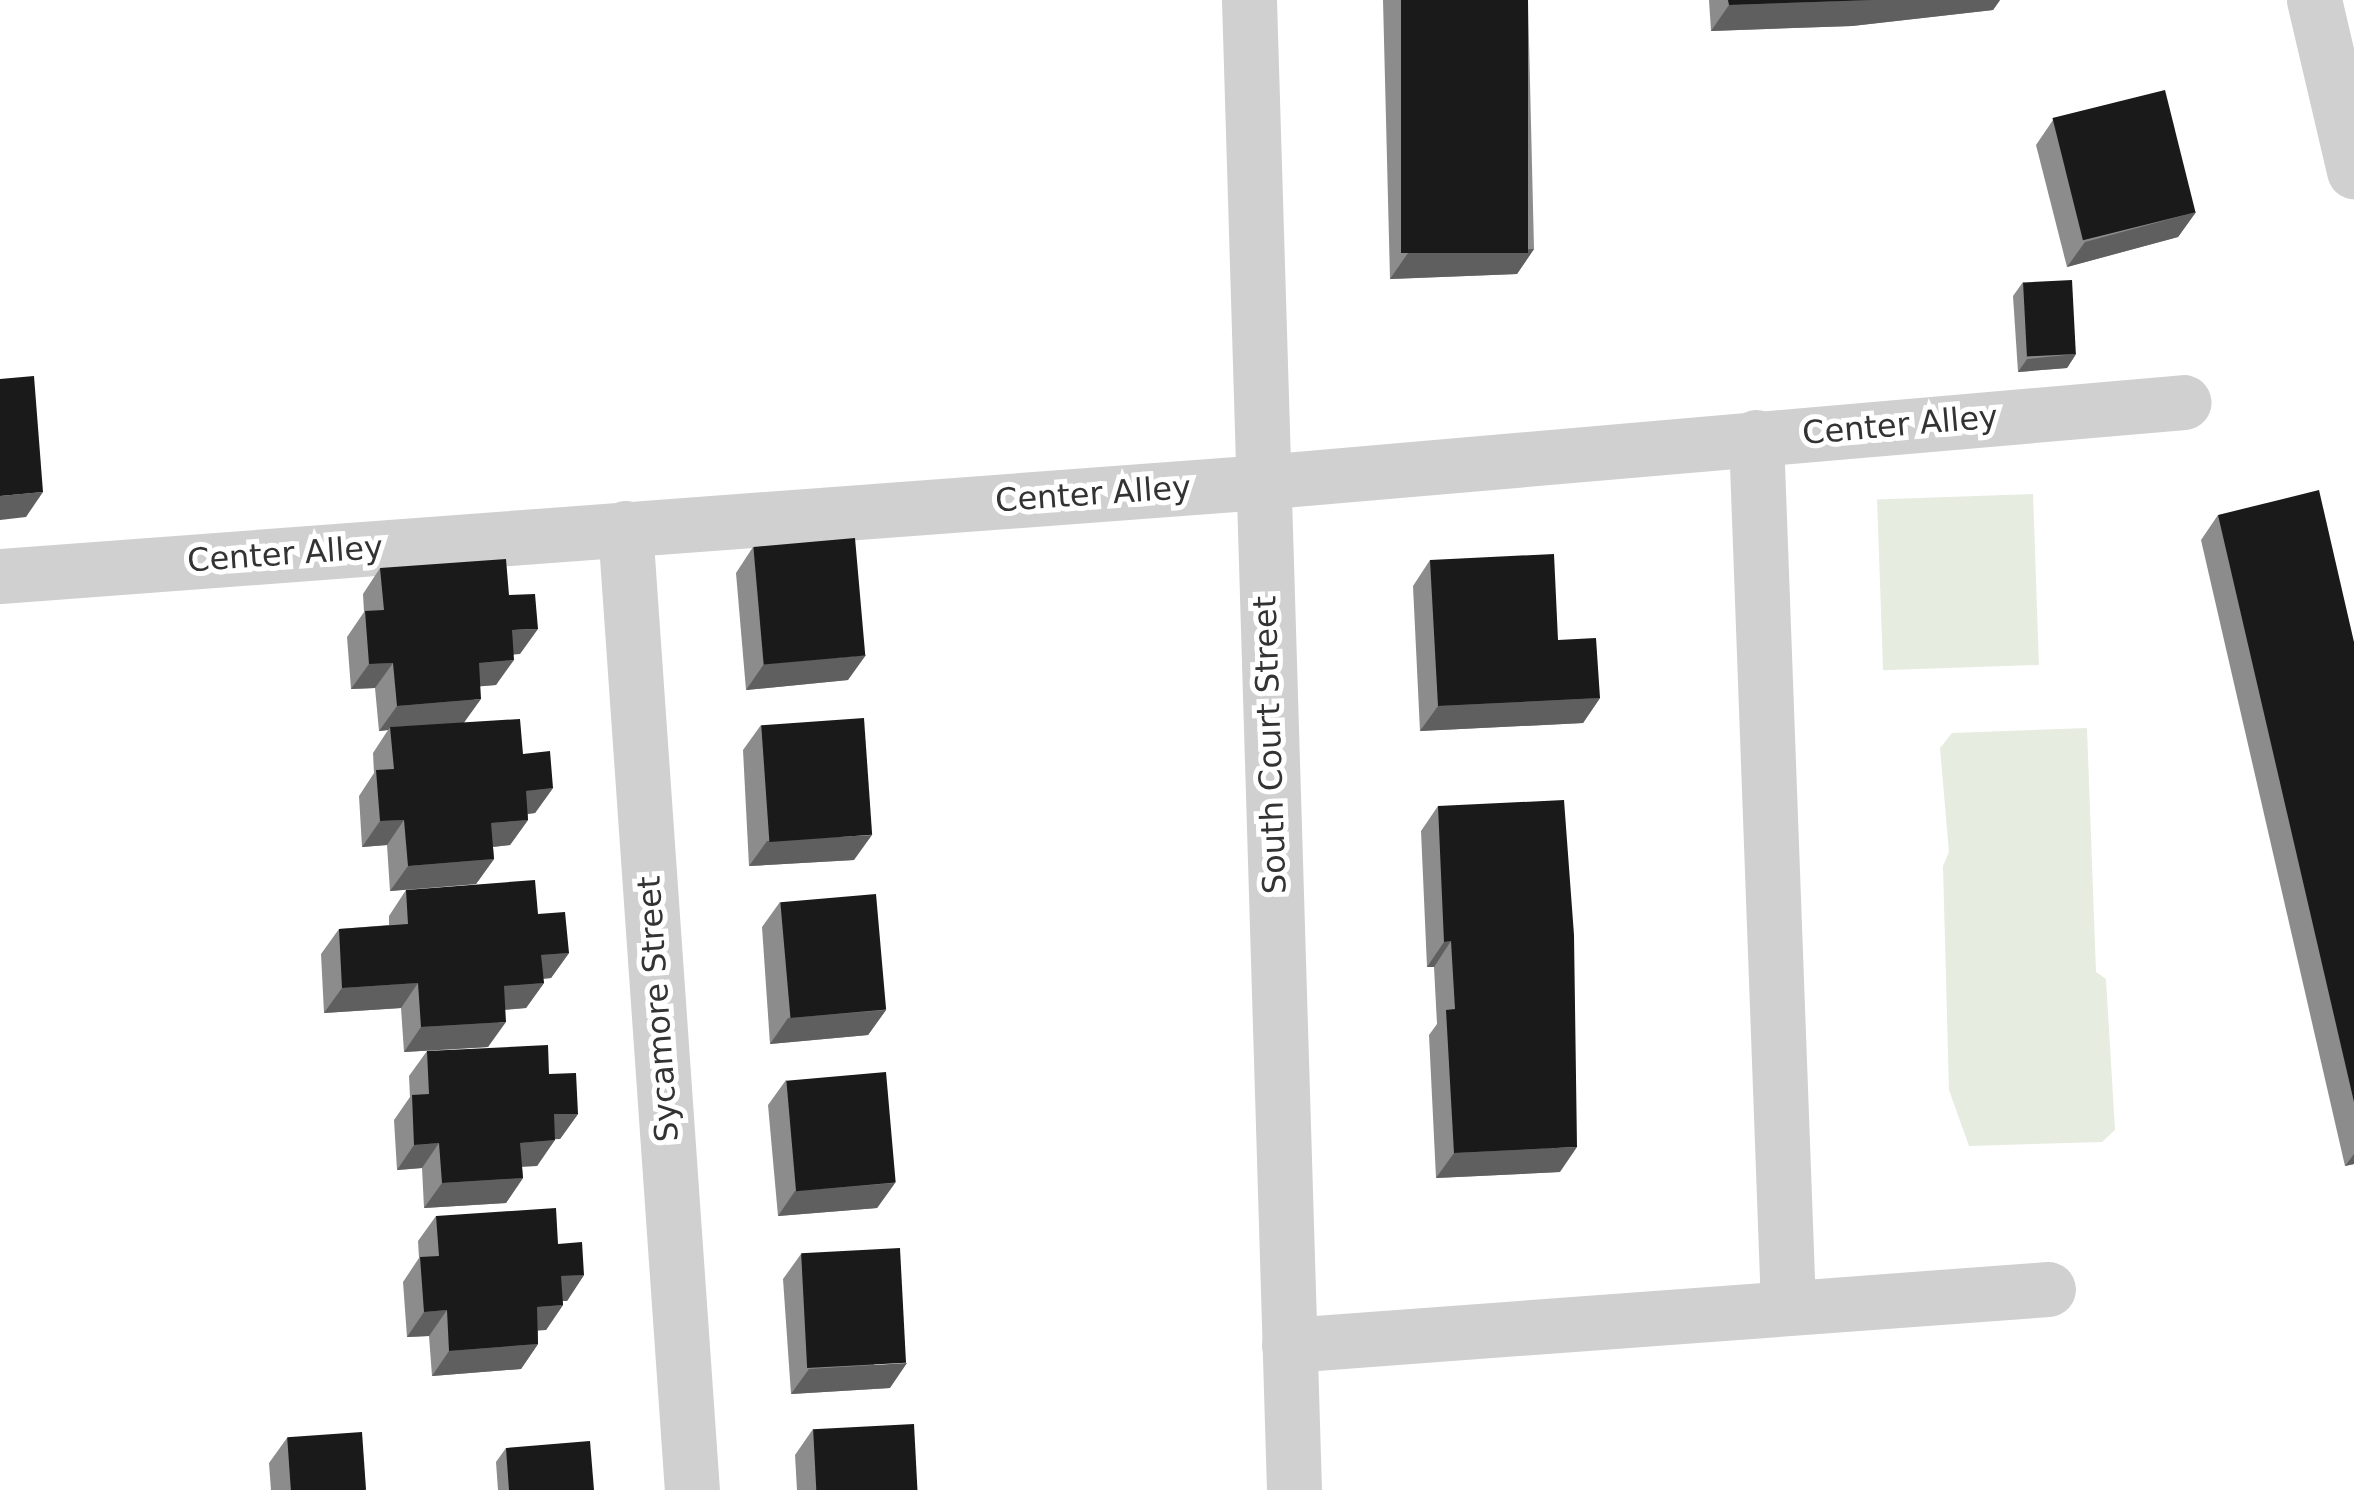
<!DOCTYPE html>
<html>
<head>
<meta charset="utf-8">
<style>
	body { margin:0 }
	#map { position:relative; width:2354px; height:1490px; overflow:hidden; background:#fff; font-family:"DejaVu Sans",sans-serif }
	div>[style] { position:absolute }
	.green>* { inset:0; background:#e6ecdf; transform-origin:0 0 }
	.minor>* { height:55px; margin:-27.5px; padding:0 27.5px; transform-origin:27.5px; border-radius:27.5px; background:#d0d0d0 }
	.wall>* { inset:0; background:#8c8c8c }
	.shaded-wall>* { inset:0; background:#5f5f5f }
	.building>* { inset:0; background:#1a1a1a; transform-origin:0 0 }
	span { translate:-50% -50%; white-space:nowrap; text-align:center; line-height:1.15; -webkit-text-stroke:10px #fff; paint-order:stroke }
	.street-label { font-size:32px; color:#333 }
</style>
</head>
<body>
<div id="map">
	<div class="green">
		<div style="left:2033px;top:494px;width:171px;height:156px;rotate:88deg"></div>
		<div style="clip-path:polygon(2087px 728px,2096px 972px,2106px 979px,2115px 1130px,2102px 1142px,1969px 1146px,1949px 1090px,1943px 866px,1949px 852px,1940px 748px,1952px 733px)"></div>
	</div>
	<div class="minor">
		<div style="left:1249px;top:0;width:1491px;rotate:88.27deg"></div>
		<div style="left:2314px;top:0;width:176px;rotate:76.8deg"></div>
		<div style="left:1756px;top:437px;width:870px;rotate:87.89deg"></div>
		<div style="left:625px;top:528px;width:964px;rotate:86.02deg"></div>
		<div style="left:0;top:576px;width:1264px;rotate:-4.26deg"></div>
		<div style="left:1261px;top:482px;width:926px;rotate:-4.95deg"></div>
		<div style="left:1289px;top:1345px;width:761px;rotate:-4.22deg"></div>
	</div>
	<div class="wall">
		<div style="clip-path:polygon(1383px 0,1528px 0,1534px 249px,1517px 274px,1390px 279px)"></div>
		<div style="clip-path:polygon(1709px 0,2000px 0,1993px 10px,1852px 26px,1711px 31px)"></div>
		<div style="clip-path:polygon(2053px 120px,2196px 212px,2178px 237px,2067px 267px,2036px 145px)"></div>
		<div style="clip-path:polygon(2023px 282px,2076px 354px,2067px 368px,2018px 372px,2013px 296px)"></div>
		<div style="clip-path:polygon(2218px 515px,2354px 642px,2354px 1164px,2345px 1166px,2201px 540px)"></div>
		<div style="clip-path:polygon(753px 547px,848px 680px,746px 690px,736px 573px)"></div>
		<div style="clip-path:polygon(1430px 560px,1558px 640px,1600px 698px,1583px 723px,1420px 731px,1413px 586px)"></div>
		<div style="clip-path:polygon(380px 568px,509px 595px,520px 654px,514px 654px,496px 685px,480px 686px,464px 723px,523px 754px,553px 788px,535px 813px,528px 814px,528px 820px,510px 845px,493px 847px,494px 859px,476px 884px,390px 891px,387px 845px,362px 847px,359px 796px,374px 773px,373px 753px,388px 730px,379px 731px,375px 688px,351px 689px,347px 637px,364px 612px,363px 594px)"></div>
		<div style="clip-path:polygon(761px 725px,854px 860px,749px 866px,743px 750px)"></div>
		<div style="clip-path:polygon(1438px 806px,1560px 1172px,1436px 1178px,1429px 1035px,1437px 1024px,1434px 967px,1427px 967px,1421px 831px)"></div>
		<div style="clip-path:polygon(406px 890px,538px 914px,569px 953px,551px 978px,543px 979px,544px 983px,526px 1008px,505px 1010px,488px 1047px,404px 1052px,401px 1008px,324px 1013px,321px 954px,339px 929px,389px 925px,389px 916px)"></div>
		<div style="clip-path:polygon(780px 902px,886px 1010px,868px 1035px,770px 1044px,762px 927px)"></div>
		<div style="clip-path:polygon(427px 1051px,549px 1074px,578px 1114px,560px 1139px,555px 1139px,537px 1166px,522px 1166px,523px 1178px,506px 1203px,424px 1208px,422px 1168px,397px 1170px,394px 1120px,410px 1097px,409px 1076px)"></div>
		<div style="clip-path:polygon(786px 1080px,895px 1183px,877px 1208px,778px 1216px,768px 1105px)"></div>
		<div style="clip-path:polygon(436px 1216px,558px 1244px,584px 1275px,567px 1301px,563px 1301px,563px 1305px,546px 1330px,538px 1330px,538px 1344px,521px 1369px,432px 1376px,429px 1336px,407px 1337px,403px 1282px,419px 1258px,418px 1241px)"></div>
		<div style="clip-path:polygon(801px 1254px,890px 1388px,791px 1394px,783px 1279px)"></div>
		<div style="clip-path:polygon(813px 1429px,917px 1490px,797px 1490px,795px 1455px)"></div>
		<div style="clip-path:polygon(287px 1438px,366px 1490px,271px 1490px,269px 1463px)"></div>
		<div style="clip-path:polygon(506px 1448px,594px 1490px,498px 1490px,496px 1462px)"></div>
	</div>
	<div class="shaded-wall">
		<div style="clip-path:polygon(1874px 0,2000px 0,1993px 10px,1852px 26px,1711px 31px,1729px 5px)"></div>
		<div style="clip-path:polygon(2196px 212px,2178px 237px,2067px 267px,2085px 242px)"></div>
		<div style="clip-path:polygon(1534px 249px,1517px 274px,1390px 279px,1408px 253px)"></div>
		<div style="clip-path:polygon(2076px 354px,2067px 368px,2018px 372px,2027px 359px)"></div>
		<div style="clip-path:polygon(43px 492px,26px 517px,0 520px,0 496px)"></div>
		<div style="clip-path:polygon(538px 629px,520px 654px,494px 656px,512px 630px)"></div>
		<div style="clip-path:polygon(866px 655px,848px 680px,746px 690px,764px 664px)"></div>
		<div style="clip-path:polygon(514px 660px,496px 685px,461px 688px,479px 663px)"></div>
		<div style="clip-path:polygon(393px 663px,375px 688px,351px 689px,369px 664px)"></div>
		<div style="clip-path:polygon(1600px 698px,1583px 723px,1420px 731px,1438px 706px)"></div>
		<div style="clip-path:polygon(481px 699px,463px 724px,390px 727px,388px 730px,379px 731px,397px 706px)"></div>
		<div style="clip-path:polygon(553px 788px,535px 813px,509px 816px,526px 791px)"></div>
		<div style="clip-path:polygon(404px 820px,387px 845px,362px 847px,380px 821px)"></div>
		<div style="clip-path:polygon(528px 820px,510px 845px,473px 849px,491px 823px)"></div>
		<div style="clip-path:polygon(872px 835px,854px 860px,749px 866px,767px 841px)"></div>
		<div style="clip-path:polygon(494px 859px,476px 884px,390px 891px,408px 866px)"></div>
		<div style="clip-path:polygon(1451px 941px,1434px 967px,1427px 967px,1444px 942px)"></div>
		<div style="clip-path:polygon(569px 953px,551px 978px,524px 980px,541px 955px)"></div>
		<div style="clip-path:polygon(418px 983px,401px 1008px,324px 1013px,342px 988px)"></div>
		<div style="clip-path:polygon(544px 983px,526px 1008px,486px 1011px,504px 986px)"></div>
		<div style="clip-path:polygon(886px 1010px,868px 1035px,770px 1044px,788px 1018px)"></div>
		<div style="clip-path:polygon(506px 1022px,488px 1047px,404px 1052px,421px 1027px)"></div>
		<div style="clip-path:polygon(554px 1114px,578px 1114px,560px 1139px,537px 1140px)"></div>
		<div style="clip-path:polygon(555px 1140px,537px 1166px,503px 1168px,520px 1143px)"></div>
		<div style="clip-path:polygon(439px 1143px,422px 1168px,397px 1170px,414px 1145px)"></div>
		<div style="clip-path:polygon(1577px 1147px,1560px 1172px,1436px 1178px,1454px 1153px)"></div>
		<div style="clip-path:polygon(2354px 1154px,2354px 1164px,2345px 1166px)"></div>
		<div style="clip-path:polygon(523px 1178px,506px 1203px,424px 1208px,442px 1183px)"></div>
		<div style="clip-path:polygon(895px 1183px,877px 1208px,778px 1216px,795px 1191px)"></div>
		<div style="clip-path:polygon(584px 1275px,567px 1301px,543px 1301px,561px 1276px)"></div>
		<div style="clip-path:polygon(563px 1305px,546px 1330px,519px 1332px,537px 1307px)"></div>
		<div style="clip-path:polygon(447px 1310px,429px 1336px,407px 1337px,424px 1312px)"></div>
		<div style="clip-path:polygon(538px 1344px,521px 1369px,432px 1376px,449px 1351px)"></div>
		<div style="clip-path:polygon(907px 1363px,890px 1388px,791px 1394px,809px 1369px)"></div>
	</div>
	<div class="building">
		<div style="left:1401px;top:0;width:127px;height:253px"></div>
		<div style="clip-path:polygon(1728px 0,1874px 0,1729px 5px)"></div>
		<div style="left:2165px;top:90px;width:126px;height:116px;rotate:76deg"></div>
		<div style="left:2072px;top:280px;width:74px;height:49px;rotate:87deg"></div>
		<div style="clip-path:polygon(34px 376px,43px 492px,0 496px,0 379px)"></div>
		<div style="clip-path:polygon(2319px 490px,2354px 642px,2354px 1102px,2218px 515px)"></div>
		<div style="left:855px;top:538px;width:118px;height:102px;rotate:85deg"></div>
		<div style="clip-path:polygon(1554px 554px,1558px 640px,1596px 638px,1600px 698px,1438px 706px,1430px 560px)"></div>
		<div style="clip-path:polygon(506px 559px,509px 595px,535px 594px,538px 629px,512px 630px,514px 660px,479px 663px,481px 699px,397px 706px,393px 663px,369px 664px,365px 611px,384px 610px,380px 568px)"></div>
		<div style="left:864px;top:718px;width:117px;height:103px;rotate:86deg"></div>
		<div style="clip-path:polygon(520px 719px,523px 754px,550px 751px,553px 788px,526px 791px,528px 820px,491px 823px,494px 859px,408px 866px,404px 820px,380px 821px,376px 770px,394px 769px,390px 727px)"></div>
		<div style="clip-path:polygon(1564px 800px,1574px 935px,1577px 1147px,1454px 1153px,1446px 1010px,1455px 1009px,1451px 941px,1444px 942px,1438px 806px)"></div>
		<div style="clip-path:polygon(535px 880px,538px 914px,565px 912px,569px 953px,541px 955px,544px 983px,504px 986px,506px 1022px,421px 1027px,418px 983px,342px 988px,339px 929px,408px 924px,406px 890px)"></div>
		<div style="left:876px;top:894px;width:116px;height:96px;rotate:85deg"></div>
		<div style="clip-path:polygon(548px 1045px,549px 1074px,576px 1073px,578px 1114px,554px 1114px,555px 1140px,520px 1143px,523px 1178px,442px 1183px,439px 1143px,414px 1145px,412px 1095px,429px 1094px,427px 1051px)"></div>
		<div style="left:886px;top:1072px;width:111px;height:100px;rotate:85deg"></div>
		<div style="clip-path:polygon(556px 1208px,558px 1244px,582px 1242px,584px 1275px,561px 1276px,563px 1305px,537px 1307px,538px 1344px,449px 1351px,447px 1310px,424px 1312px,420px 1257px,439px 1256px,436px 1216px)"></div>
		<div style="left:900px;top:1248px;width:115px;height:99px;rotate:87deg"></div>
		<div style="left:914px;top:1424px;width:66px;height:101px;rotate:87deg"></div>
		<div style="left:362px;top:1432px;width:58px;height:75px;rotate:86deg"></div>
		<div style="clip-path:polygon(590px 1441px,594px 1490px,509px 1490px,506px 1448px)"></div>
	</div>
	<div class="street-label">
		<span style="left:1900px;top:425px;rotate:-5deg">Center Alley</span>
		<span style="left:1093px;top:494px;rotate:-4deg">Center Alley</span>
		<span style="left:285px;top:554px;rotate:-4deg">Center Alley</span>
		<span style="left:1270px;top:745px;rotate:-92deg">South Court Street</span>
		<span style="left:658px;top:1009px;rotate:-94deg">Sycamore Street</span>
	</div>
</div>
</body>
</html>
